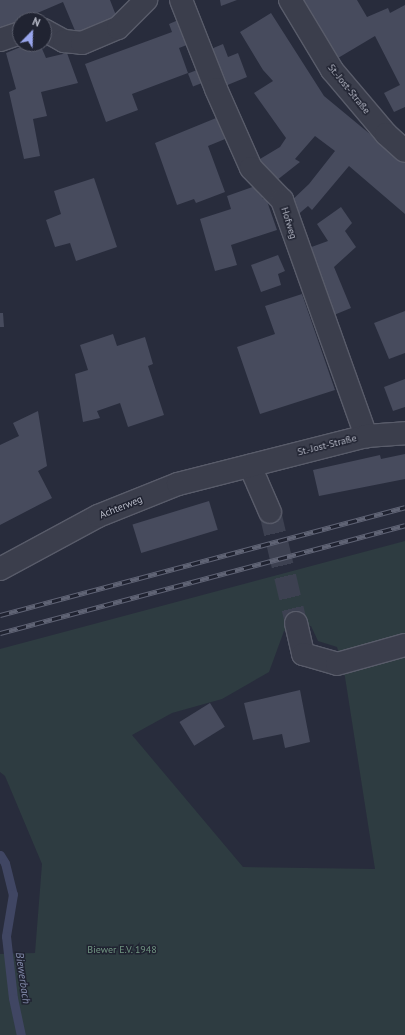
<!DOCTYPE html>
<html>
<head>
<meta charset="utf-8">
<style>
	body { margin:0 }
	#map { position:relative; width:405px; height:1035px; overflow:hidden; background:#282c3c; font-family:"PT Sans",sans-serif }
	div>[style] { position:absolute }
	.green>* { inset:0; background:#2e3c41 }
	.stream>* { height:9px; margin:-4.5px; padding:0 4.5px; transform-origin:4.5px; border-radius:4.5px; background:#404663 }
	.building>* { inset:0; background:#474b5d; transform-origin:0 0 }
	.minor-tunnel>* { height:22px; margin-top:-11px; transform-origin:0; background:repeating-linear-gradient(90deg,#3d4151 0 22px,transparent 0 33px) }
	.roads { filter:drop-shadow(1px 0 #595c6a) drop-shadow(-1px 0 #595c6a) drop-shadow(0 1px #595c6a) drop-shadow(0 -1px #595c6a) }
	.minor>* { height:22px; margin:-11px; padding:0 11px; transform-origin:11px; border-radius:11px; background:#3b3e4c }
	.rail>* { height:4.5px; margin-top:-2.25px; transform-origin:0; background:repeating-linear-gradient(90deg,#202331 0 9px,#606475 0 18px); box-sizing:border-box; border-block:1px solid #606475 }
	span { translate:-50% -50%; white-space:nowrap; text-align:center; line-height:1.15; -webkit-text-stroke:3px #202331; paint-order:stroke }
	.street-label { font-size:10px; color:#b7bac7 }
	.park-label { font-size:10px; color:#719582 }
	.water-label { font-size:11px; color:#838bab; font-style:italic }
	.north { position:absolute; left:12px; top:12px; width:40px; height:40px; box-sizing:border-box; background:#202331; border:1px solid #5c5f6d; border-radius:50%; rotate:23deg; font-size:11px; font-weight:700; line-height:16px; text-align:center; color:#b7bac7 }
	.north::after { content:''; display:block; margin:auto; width:14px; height:18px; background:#98a5ec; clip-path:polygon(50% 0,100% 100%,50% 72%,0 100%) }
</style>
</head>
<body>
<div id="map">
	<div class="green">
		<div style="clip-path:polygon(evenodd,405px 541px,405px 1035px,0 1035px,0 954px,35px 953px,42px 864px,5px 776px,0 772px,0 649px,405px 541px,311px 626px,318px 641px,337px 647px,345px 677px,375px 869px,243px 867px,132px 735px,172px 713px,222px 699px,269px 672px,284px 631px,311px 626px)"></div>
	</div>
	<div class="stream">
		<div style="left:0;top:855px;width:9px;rotate:58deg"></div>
		<div style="left:5px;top:863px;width:32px;rotate:76deg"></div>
		<div style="left:13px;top:894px;width:43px;rotate:99.5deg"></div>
		<div style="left:6px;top:936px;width:62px;rotate:83.6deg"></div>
		<div style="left:13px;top:998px;width:38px;rotate:78deg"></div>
	</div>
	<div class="building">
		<div style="clip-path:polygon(0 0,110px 0,117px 18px,76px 33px,63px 2px,0 29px)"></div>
		<div style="clip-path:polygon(220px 0,237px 0,221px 6px)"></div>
		<div style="clip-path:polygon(300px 0,357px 0,367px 17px,388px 8px,390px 13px,405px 5px,405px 107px,394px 112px,384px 93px,400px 85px,375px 36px,338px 58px)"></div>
		<div style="clip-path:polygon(271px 13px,324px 96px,405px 163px,405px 214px,349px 166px,312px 210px,308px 206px,295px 217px,289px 203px,309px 184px,335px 151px,315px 136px,295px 159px,300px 162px,272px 184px,255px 162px,280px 147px,286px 138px,254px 93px,273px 81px,263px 70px,240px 32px)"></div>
		<div style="clip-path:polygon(183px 18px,192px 43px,179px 48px,188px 73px,132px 94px,138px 110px,106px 122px,85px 64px,172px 32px,169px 24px)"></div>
		<div style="clip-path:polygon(28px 44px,40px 44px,46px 58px,67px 53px,78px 83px,41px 92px,47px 116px,33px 119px,40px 156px,24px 159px,9px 92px,16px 89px,6px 53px)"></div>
		<div style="clip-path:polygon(223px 44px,228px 57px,238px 53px,247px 77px,225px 86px,211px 49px)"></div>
		<div style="left:202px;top:68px;width:14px;height:15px;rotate:69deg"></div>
		<div style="clip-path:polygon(221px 116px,230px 137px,208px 146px,225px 192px,196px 203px,194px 199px,177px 205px,155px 143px)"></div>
		<div style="clip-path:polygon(94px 178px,117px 247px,76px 261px,70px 243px,55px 247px,46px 220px,61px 214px,54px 191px)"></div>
		<div style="clip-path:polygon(258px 185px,263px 199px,266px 198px,277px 230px,231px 245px,237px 265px,215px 271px,200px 219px,231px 209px,227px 196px)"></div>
		<div style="clip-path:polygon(341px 207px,352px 223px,345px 231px,356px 247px,334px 267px,351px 308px,329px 317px,306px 249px,328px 241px,317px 224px)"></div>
		<div style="clip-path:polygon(278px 255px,285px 271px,278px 274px,281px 285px,261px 292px,251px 265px)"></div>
		<div style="clip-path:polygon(302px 294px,335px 390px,260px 414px,237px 347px,275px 334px,265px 306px)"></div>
		<div style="clip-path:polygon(405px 311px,405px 353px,389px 359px,374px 323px)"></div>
		<div style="clip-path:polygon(0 313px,3px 313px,4px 327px,0 327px)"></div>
		<div style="clip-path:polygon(113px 334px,117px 346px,145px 337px,153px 364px,148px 366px,164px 415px,128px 427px,120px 403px,97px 411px,100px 418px,83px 422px,75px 374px,88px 370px,80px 345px)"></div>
		<div style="clip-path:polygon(405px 379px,405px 407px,393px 411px,384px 387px)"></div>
		<div style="clip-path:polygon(38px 411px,47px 466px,38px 471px,52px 498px,0 525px,0 445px,19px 436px,13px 423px)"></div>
		<div style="clip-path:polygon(405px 454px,405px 479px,319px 496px,313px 470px,380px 455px,381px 459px)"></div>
		<div style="left:209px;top:501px;width:30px;height:80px;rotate:73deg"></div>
		<div style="clip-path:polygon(300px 690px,310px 742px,285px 748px,282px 734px,253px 740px,244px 703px)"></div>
		<div style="left:210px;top:703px;width:28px;height:36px;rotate:58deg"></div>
	</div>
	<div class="minor-tunnel">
		<div style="left:270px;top:512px;width:114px;rotate:76.8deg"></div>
	</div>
	<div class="roads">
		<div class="minor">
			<div style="left:181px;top:0;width:96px;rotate:68.5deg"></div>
			<div style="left:216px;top:89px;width:86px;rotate:66.1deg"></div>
			<div style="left:251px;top:168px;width:45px;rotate:45.9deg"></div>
			<div style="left:282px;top:200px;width:251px;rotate:70.4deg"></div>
			<div style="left:290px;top:0;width:82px;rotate:59deg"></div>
			<div style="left:332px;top:70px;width:84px;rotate:49.8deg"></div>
			<div style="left:386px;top:134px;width:25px;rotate:42deg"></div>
			<div style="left:44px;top:30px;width:23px;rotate:29deg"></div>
			<div style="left:64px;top:41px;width:18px;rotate:6deg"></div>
			<div style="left:82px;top:43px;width:39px;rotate:-23deg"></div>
			<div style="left:118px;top:28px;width:40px;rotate:-45deg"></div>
			<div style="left:0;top:40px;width:21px;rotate:-19deg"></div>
			<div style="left:250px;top:466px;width:50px;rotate:66.5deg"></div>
			<div style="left:0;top:569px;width:111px;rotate:-28.4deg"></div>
			<div style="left:98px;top:516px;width:86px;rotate:-21.8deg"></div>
			<div style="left:178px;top:484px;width:194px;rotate:-14.3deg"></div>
			<div style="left:366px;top:436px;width:39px;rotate:-4deg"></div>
			<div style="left:296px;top:623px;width:32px;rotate:77deg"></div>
			<div style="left:303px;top:654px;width:35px;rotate:16deg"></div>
			<div style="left:337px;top:664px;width:71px;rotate:-15.6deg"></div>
		</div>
	</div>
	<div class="rail">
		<div style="left:0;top:615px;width:419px;rotate:-14.9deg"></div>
		<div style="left:0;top:633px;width:419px;rotate:-14.9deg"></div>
	</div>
	<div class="street-label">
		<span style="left:349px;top:89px;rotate:51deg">St.-Jost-Straße</span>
		<span style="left:289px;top:223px;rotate:73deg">Hofweg</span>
		<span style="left:327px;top:445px;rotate:-14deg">St.-Jost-Straße</span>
		<span style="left:121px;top:507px;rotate:-22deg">Achterweg</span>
	</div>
	<div class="park-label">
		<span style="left:122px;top:950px">Biewer E.V. 1948</span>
	</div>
	<div class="water-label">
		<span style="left:23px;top:978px;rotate:82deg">Biewerbach</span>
	</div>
	<div class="north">N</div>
</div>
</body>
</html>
